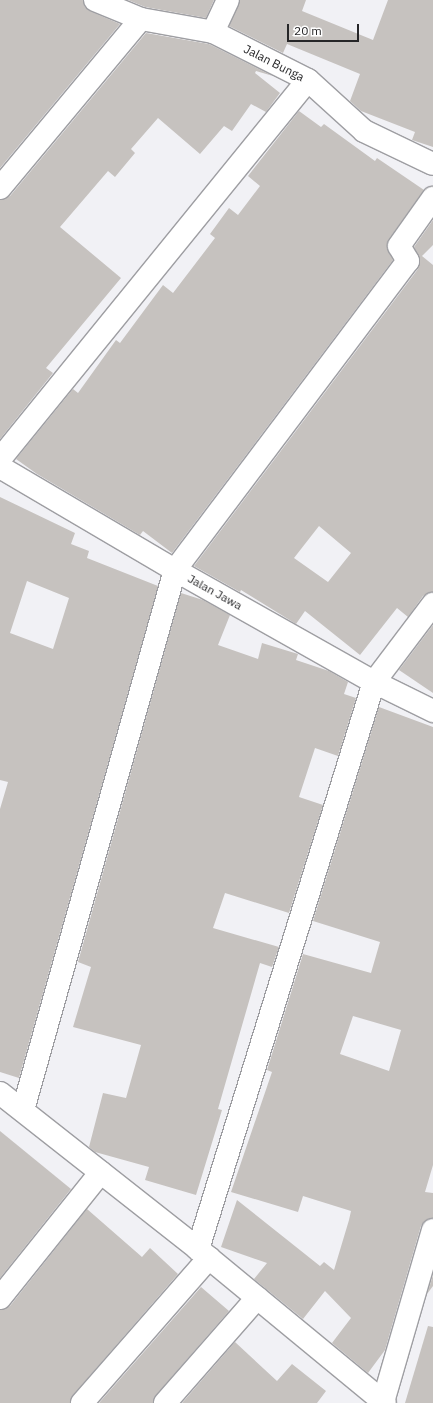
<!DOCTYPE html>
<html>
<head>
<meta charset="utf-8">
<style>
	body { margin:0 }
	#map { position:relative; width:433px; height:1403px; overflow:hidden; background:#f1f1f5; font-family:"IBM Plex Sans",sans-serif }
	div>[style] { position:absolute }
	.building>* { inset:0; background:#c6c2bf }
	.roads { filter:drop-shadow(1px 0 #9e9ea2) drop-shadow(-1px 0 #9e9ea2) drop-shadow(0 1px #9e9ea2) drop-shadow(0 -1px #9e9ea2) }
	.street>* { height:22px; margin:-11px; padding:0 11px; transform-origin:11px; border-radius:11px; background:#fff }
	span { translate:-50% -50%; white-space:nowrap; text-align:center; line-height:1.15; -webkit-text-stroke:3px #fff; paint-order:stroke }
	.street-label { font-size:12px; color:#262628 }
	.scale { position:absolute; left:287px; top:24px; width:72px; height:18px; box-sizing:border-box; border:2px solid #262628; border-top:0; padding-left:5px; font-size:12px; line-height:14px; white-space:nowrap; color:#262628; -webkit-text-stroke:3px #fff; paint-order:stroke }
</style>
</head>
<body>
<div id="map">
	<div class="building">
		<div style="clip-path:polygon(0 0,83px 0,85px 7px,90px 11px,120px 24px,0 168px)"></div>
		<div style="clip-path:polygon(128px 0,214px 0,206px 18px,145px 7px)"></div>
		<div style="clip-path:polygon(240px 0,306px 0,302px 11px,373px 40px,388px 0,433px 0,433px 147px,412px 140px,415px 132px,361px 111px,350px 101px,360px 74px,287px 44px,283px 53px,229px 26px)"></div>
		<div style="clip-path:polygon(146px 33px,209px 44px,273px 76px,256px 71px,255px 73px,280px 93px,266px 112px,251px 104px,232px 131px,224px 126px,200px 154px,158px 118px,131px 149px,135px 153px,115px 177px,108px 171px,60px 227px,121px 278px,46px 368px,53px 373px,0 439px,0 200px,10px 196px)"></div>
		<div style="clip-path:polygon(299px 111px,321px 127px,324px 124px,375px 161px,377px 158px,424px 190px,389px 239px,387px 246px,393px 260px,172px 553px,143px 531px,140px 535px,37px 474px,16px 459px,73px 389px,78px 393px,116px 340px,120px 343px,163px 285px,173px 293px,215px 238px,210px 234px,229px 208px,238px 215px,260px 186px,248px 176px)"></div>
		<div style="clip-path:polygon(evenodd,433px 220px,433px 245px,422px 256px,433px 265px,433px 592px,423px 596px,408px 617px,397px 608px,360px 655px,305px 611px,296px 624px,241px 590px,240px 592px,194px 566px,418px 269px,420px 261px,414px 247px,433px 220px,319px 526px,351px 553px,328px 582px,294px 558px,319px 526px)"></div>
		<div style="clip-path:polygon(evenodd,0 497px,75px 533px,71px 544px,89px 551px,87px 558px,158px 586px,19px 1078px,0 1072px,0 809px,8px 782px,0 780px,0 497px,27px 581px,69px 598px,53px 649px,10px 633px,27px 581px)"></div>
		<div style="clip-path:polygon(181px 593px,203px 600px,230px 615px,218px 645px,258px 659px,262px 643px,298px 654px,296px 660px,329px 671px,348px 682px,344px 694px,356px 698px,338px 756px,315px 748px,299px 797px,323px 805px,289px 913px,225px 893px,213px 928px,279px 947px,272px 967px,260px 963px,218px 1109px,222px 1110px,196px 1195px,145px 1180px,149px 1167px,95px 1152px,89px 1147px,103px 1093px,126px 1098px,141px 1045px,73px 1027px,91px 967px,78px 962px)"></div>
		<div style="clip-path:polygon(433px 625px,433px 693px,399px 670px)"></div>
		<div style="clip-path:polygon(evenodd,379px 707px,433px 727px,433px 1165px,425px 1192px,433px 1193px,433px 1218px,425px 1221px,421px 1226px,385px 1350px,368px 1373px,332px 1343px,351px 1318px,325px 1291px,303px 1319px,254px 1279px,267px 1263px,221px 1247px,237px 1200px,320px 1266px,324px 1262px,334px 1270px,349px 1220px,351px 1211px,303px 1196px,298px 1212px,231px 1192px,272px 1072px,267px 1070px,303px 954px,371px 973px,380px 942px,313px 921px,379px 707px,353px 1016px,401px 1030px,389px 1071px,340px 1054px,353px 1016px)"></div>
		<div style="clip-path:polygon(0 1131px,71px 1189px,0 1278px)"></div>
		<div style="clip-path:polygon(87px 1209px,142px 1257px,150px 1248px,178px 1274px,73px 1395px,70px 1403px,0 1403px,0 1310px,10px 1306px)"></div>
		<div style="clip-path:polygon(433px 1275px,433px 1286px,427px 1294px)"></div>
		<div style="clip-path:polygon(201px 1287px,229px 1311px,156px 1395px,153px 1403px,99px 1403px)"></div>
		<div style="clip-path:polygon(428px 1326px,433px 1327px,433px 1403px,405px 1403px)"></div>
		<div style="clip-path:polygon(235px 1342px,277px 1381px,292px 1364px,326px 1391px,317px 1403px,182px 1403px)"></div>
	</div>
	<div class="roads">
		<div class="street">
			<div style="left:95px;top:0;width:50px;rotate:22.4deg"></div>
			<div style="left:141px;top:19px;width:73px;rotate:10.2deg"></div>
			<div style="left:213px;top:32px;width:106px;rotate:26.8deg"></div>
			<div style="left:308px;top:80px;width:76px;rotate:42.3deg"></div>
			<div style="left:364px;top:131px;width:76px;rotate:25.6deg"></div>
			<div style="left:213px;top:32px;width:35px;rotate:-65deg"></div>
			<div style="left:0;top:188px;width:220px;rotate:-50.2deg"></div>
			<div style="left:0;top:459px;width:488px;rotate:-50.9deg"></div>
			<div style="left:0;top:467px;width:203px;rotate:30.5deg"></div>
			<div style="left:175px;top:570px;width:228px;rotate:29.4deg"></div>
			<div style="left:374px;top:682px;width:66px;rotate:26.2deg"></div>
			<div style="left:0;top:1093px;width:252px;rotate:38.2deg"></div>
			<div style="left:198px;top:1249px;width:242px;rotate:39.5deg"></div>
			<div style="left:23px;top:1110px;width:561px;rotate:-74.28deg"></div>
			<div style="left:175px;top:570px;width:387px;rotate:-53deg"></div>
			<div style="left:408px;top:261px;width:17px;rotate:-121deg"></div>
			<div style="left:399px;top:246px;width:59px;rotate:-54.7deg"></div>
			<div style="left:198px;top:1249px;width:594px;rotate:-72.76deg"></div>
			<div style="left:374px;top:682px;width:98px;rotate:-52.9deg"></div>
			<div style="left:0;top:1298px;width:161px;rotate:-51.3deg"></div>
			<div style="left:383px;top:1402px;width:179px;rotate:-73.8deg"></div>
			<div style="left:82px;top:1403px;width:193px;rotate:-48.8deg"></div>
			<div style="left:165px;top:1403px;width:140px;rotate:-48.8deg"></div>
		</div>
	</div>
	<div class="street-label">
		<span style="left:274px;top:63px;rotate:27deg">Jalan Bunga</span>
		<span style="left:215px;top:592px;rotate:29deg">Jalan Jawa</span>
	</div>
	<div class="scale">20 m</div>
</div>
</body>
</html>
